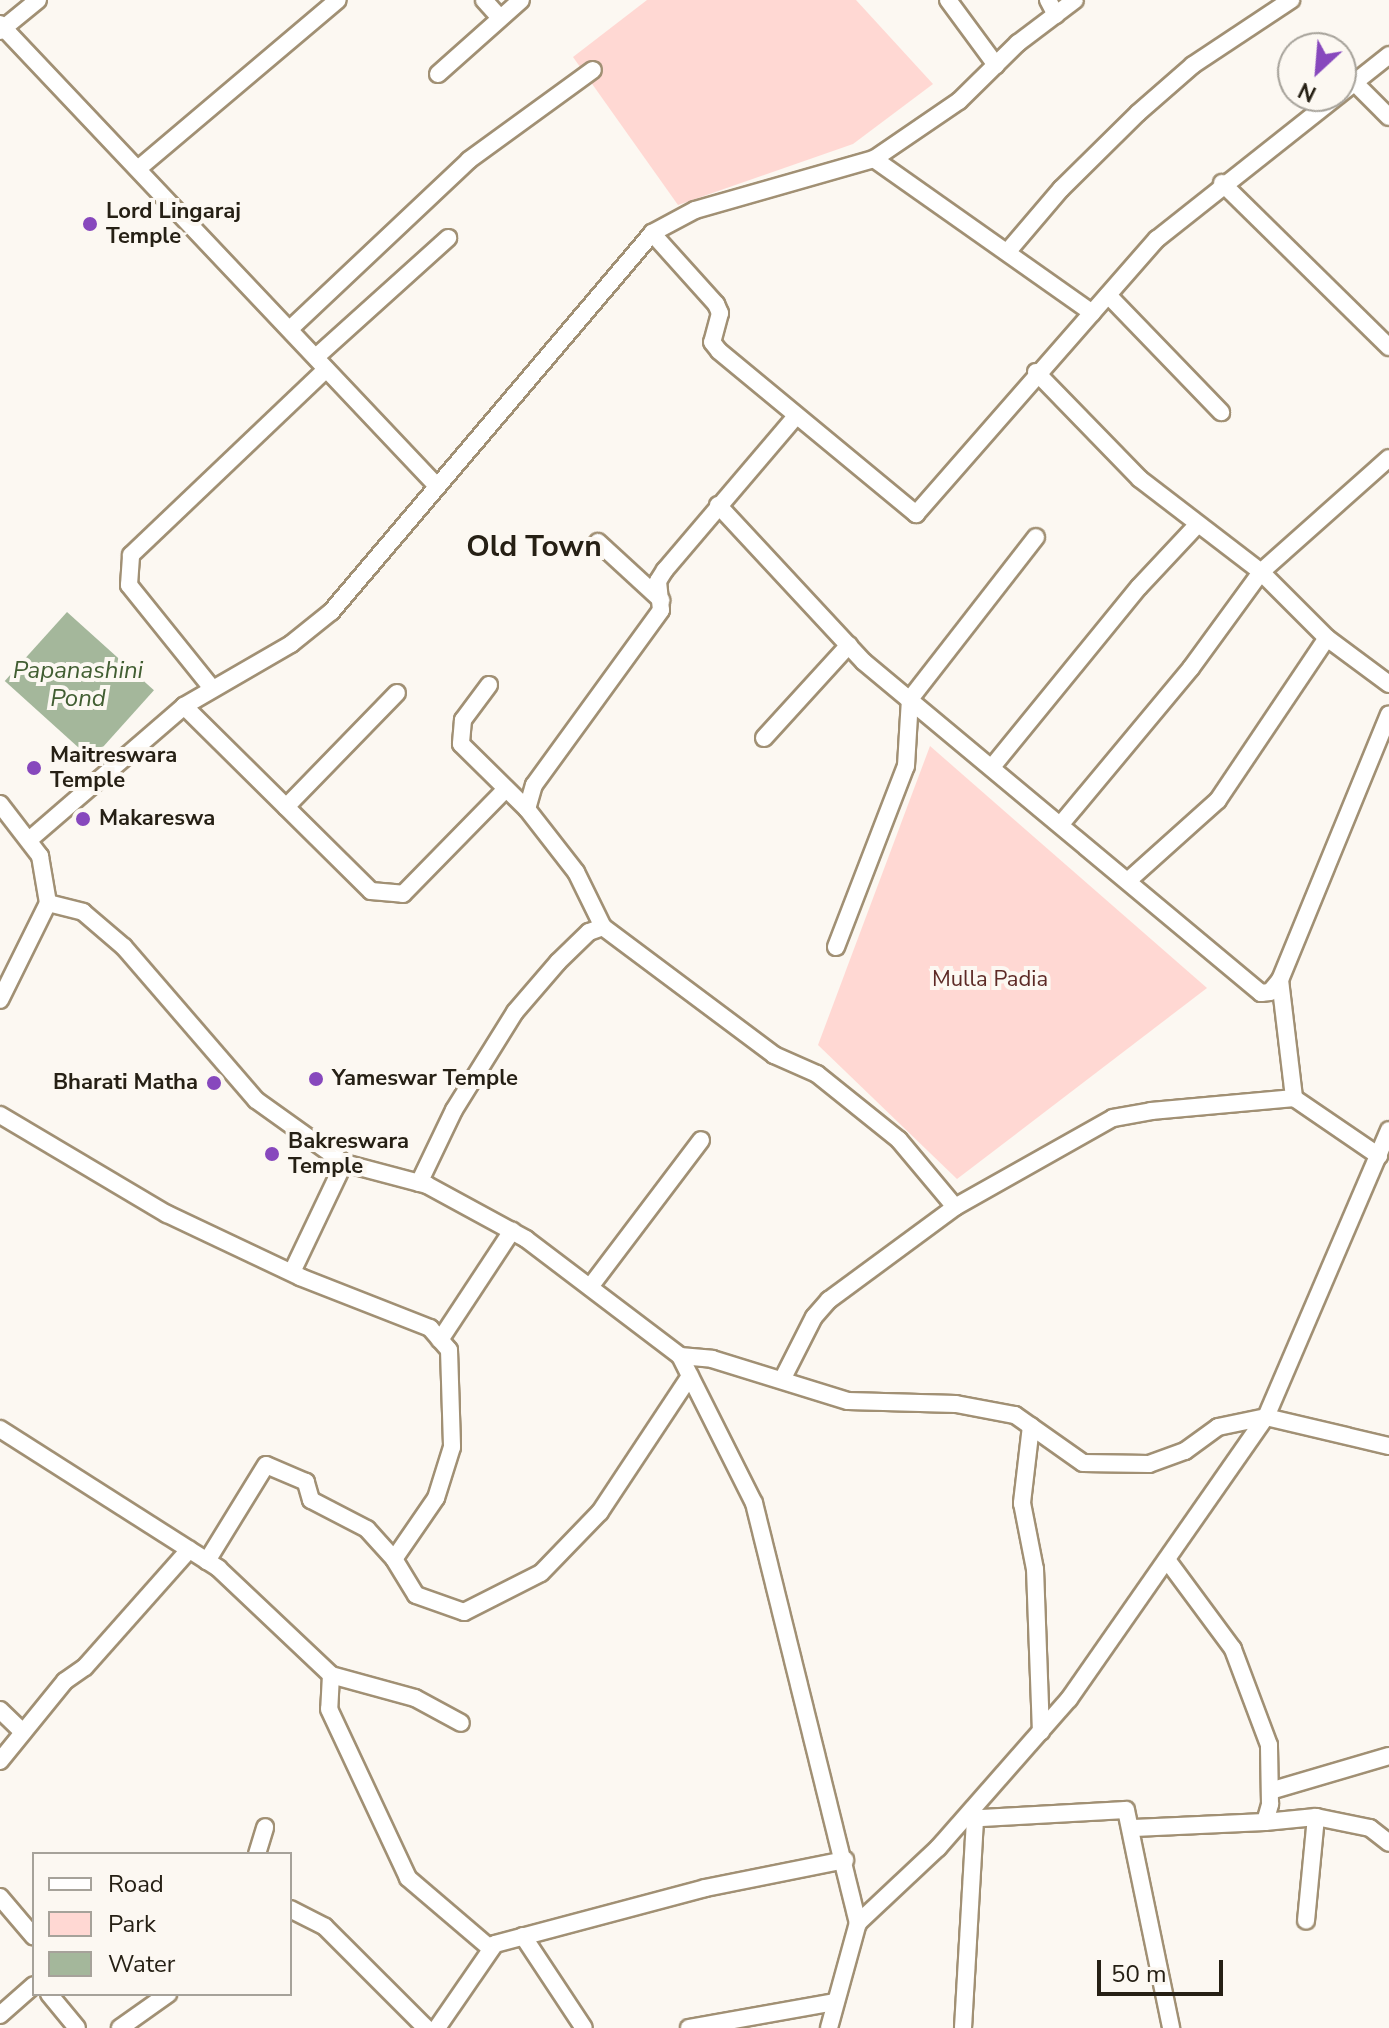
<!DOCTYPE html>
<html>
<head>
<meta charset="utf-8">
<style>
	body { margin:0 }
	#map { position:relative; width:1389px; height:2028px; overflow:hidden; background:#fcf8f2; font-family:"Nunito Sans",sans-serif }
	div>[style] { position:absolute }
	.green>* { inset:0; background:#ffd8d3 }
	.water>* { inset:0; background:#a4b79b; transform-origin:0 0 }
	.roads { filter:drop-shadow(2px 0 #a19074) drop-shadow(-2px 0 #a19074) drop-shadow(0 2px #a19074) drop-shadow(0 -2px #a19074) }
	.minor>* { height:16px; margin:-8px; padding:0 8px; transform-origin:8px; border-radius:8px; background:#fff }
	.dots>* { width:22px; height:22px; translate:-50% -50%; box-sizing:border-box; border:4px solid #fcf8f2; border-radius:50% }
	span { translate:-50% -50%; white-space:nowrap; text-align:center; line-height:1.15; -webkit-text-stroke:8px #fcf8f2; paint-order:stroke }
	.poi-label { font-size:22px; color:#262015; font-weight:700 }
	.left { translate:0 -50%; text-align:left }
	.right { translate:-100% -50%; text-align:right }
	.park-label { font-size:22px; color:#5d2a26 }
	.water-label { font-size:24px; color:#415e32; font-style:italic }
	.district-label { font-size:30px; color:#262015; font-weight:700 }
	.legend { position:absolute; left:32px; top:1852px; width:260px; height:144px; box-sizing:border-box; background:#fcf8f2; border:2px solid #a6a29a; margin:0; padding:10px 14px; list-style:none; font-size:24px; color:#262015 }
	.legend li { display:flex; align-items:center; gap:16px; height:40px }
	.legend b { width:40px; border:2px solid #a6a29a }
	.north { position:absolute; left:1277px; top:32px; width:80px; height:80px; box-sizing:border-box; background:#fcf8f2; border:2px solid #a6a29a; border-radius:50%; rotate:206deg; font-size:22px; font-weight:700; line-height:32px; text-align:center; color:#262015 }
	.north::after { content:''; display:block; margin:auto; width:28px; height:36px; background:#8748bd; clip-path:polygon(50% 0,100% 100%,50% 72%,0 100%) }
	.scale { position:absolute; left:1097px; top:1960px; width:126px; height:36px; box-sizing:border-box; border:4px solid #262015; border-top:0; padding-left:10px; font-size:24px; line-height:28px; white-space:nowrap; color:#262015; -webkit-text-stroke:6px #fcf8f2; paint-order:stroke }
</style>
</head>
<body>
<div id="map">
	<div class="green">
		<div style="clip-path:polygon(647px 0,856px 0,933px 84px,853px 144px,678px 205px,573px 57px)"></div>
		<div style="clip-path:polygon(930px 746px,1207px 988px,957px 1179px,818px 1045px)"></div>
	</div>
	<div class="water">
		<div style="left:67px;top:612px;width:117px;height:93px;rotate:42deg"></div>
	</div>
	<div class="roads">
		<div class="minor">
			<div style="left:484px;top:0;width:24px;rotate:48deg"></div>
			<div style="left:948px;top:0;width:81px;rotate:53.6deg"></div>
			<div style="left:1048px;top:0;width:17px;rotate:62deg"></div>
			<div style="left:0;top:24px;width:635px;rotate:46.6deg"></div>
			<div style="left:0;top:31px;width:49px;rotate:-39.2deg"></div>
			<div style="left:438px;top:74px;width:111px;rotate:-41.7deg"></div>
			<div style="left:1357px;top:85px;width:45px;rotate:45deg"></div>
			<div style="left:874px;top:159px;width:267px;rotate:35.2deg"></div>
			<div style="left:139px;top:168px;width:260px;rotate:-40.2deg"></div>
			<div style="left:1222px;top:183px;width:234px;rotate:44.5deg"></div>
			<div style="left:652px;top:233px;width:96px;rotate:48deg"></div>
			<div style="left:716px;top:304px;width:10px;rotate:66deg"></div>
			<div style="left:720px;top:313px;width:30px;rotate:105deg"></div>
			<div style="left:712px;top:342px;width:11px;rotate:52deg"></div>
			<div style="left:719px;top:351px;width:256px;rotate:39.6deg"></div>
			<div style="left:916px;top:514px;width:366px;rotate:-48.8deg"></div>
			<div style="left:1157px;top:239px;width:296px;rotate:-38.4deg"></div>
			<div style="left:1009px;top:250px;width:80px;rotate:-49.6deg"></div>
			<div style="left:1061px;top:189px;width:108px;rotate:-44.6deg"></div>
			<div style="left:1138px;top:113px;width:73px;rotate:-41.1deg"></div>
			<div style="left:1193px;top:65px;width:118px;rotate:-33.6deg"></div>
			<div style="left:1108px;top:295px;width:163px;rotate:46deg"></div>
			<div style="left:291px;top:328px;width:245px;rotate:-43.3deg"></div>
			<div style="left:469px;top:160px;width:153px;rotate:-36deg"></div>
			<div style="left:316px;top:357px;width:178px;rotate:-42deg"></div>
			<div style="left:1036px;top:372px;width:149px;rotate:45.8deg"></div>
			<div style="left:1140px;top:479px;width:153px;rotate:37.5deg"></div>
			<div style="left:1261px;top:572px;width:93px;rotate:45deg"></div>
			<div style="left:1327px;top:638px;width:77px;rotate:36.6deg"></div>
			<div style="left:718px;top:505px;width:214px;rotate:47.1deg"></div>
			<div style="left:864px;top:662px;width:517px;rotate:39.82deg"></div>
			<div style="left:1261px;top:993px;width:9px;rotate:-6deg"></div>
			<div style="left:1270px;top:992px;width:16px;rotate:-50deg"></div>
			<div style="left:1280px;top:980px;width:287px;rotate:-67.7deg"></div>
			<div style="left:598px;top:542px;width:86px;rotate:42.6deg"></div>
			<div style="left:489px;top:685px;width:44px;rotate:126.6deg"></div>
			<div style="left:463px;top:720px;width:24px;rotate:95deg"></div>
			<div style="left:461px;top:744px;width:93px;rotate:44.6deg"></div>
			<div style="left:211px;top:687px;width:131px;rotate:-128.8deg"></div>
			<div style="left:129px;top:585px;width:30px;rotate:-86deg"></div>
			<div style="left:131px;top:555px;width:269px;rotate:-43.6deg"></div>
			<div style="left:184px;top:706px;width:263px;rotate:44.7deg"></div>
			<div style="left:371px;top:891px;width:32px;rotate:5deg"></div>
			<div style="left:403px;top:894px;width:147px;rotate:-45.6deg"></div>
			<div style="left:764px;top:738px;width:126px;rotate:-47.6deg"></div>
			<div style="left:992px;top:767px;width:232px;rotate:-50.8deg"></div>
			<div style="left:1139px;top:587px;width:86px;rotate:-46.9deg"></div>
			<div style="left:0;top:804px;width:66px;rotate:52.4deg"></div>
			<div style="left:40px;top:856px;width:48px;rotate:80.3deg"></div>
			<div style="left:48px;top:903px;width:108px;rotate:116.3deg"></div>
			<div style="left:286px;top:807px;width:159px;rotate:-45.8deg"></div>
			<div style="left:1061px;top:824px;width:203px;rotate:-50.2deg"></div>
			<div style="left:1191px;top:668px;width:119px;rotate:-53.9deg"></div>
			<div style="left:1261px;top:572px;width:171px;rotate:-41.7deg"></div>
			<div style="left:29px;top:840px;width:205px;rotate:-40.8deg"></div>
			<div style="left:184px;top:706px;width:124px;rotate:-30.1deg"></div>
			<div style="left:291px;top:644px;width:51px;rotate:-38.7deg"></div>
			<div style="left:331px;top:612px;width:497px;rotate:-49.7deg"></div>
			<div style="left:652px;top:233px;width:49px;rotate:-28.1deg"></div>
			<div style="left:695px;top:210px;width:186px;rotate:-15.9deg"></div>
			<div style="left:874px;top:159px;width:103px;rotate:-34.3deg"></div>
			<div style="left:959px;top:101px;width:83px;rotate:-44.5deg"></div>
			<div style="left:1018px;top:43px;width:71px;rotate:-37deg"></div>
			<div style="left:1130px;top:879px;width:118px;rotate:-41.9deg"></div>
			<div style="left:1218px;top:800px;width:195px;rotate:-56.1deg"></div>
			<div style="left:48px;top:903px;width:36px;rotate:14deg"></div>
			<div style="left:83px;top:912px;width:54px;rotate:40.5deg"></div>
			<div style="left:124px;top:947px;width:202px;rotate:49.2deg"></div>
			<div style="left:256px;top:1100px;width:108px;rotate:35.6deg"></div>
			<div style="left:344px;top:1163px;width:86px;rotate:14.8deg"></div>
			<div style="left:427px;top:1185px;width:113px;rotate:28.6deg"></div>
			<div style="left:526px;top:1239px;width:193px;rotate:37.2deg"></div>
			<div style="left:680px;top:1356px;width:165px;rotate:63.3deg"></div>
			<div style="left:754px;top:1503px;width:433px;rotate:76.1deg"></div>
			<div style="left:603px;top:927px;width:61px;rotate:-116.1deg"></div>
			<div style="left:576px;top:872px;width:80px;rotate:-127.9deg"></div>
			<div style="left:527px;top:809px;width:25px;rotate:-74deg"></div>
			<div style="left:534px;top:785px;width:216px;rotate:-54deg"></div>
			<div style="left:661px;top:610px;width:29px;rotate:-96deg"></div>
			<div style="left:658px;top:581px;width:13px;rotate:-58deg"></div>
			<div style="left:665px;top:570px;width:202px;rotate:-49.6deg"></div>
			<div style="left:836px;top:947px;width:194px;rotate:-68.9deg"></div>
			<div style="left:906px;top:766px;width:67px;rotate:-86.6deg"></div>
			<div style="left:910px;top:699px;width:205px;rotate:-52.1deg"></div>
			<div style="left:1280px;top:980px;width:119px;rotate:83.2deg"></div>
			<div style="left:0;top:1115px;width:194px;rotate:30.7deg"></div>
			<div style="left:167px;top:1214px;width:147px;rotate:25.3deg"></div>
			<div style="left:300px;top:1277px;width:140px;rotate:21.4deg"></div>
			<div style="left:430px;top:1328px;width:29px;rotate:49deg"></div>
			<div style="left:449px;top:1350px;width:97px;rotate:88.2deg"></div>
			<div style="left:452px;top:1447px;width:53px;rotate:107.4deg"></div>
			<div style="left:436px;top:1498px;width:74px;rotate:124.5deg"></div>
			<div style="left:394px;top:1559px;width:40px;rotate:-132deg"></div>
			<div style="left:367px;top:1529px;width:63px;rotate:-152.6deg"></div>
			<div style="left:311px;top:1500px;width:19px;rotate:-106deg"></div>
			<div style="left:306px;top:1482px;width:43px;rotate:-157deg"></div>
			<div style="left:266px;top:1465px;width:113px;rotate:121.6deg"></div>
			<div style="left:419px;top:1183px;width:81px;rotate:-64.4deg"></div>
			<div style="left:454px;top:1110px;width:115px;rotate:-58.1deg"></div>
			<div style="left:515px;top:1012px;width:66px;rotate:-49.3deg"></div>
			<div style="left:558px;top:962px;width:43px;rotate:-44.1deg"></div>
			<div style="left:589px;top:932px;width:15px;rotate:-20deg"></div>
			<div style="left:603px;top:927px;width:214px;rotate:36.8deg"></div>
			<div style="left:774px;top:1055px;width:47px;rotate:23.8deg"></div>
			<div style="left:817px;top:1074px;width:105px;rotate:38.8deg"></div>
			<div style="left:899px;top:1140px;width:87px;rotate:50.1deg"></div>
			<div style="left:955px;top:1207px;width:181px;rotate:-29.4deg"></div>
			<div style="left:1113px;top:1118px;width:39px;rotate:-10deg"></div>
			<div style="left:1151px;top:1111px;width:144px;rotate:-5.2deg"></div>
			<div style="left:1294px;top:1098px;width:103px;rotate:34.3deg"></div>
			<div style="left:292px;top:1272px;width:121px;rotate:-64.5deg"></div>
			<div style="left:590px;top:1287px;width:184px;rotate:-52.9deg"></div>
			<div style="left:440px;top:1340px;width:131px;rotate:-56.6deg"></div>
			<div style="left:680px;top:1356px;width:32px;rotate:5deg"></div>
			<div style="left:712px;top:1359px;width:142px;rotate:17.2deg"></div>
			<div style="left:848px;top:1401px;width:108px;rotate:1.6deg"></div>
			<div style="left:956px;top:1404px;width:60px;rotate:10.6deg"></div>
			<div style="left:1015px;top:1415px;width:83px;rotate:35.2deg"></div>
			<div style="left:1083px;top:1463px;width:66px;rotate:0.9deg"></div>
			<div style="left:1149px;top:1464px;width:38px;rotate:-20deg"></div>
			<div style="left:1185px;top:1451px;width:41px;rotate:-36deg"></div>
			<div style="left:1218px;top:1427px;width:49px;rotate:-11.8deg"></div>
			<div style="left:1266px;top:1417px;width:126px;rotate:13.3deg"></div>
			<div style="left:783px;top:1378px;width:68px;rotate:-63.1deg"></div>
			<div style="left:814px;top:1317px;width:23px;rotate:-49deg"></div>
			<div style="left:829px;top:1300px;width:157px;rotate:-36.4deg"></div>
			<div style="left:1031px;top:1426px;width:78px;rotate:96.7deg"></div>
			<div style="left:1022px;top:1503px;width:67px;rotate:78.9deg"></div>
			<div style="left:1035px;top:1569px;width:163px;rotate:87.9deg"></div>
			<div style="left:0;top:1429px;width:259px;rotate:32.5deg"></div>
			<div style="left:218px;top:1568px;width:156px;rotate:43.4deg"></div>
			<div style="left:331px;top:1675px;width:34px;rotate:93deg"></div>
			<div style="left:329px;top:1709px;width:187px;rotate:64.9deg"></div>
			<div style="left:408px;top:1878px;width:109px;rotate:40.5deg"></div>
			<div style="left:394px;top:1559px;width:42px;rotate:58.6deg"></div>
			<div style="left:416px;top:1595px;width:51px;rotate:19.5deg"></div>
			<div style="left:464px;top:1612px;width:86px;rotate:-26.9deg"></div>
			<div style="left:541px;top:1573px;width:85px;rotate:-46deg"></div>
			<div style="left:600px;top:1512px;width:163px;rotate:-56.5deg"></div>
			<div style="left:331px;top:1675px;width:87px;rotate:15.3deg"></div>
			<div style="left:415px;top:1698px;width:52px;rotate:28.5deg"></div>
			<div style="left:0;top:1710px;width:32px;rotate:44deg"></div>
			<div style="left:0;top:1761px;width:103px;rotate:-50.9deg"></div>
			<div style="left:65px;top:1681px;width:24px;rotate:-35deg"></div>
			<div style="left:85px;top:1667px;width:157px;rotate:-48.4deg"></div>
			<div style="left:1270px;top:1791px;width:124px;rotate:-16.4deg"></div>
			<div style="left:1316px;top:1817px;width:55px;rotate:11.5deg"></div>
			<div style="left:1370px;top:1828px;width:24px;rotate:38deg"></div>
			<div style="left:964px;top:1819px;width:162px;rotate:-3.2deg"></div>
			<div style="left:1126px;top:1810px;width:223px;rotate:78.3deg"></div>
			<div style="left:1265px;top:1822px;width:51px;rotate:-5.6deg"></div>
			<div style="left:1316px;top:1817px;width:104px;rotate:95.5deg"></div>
			<div style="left:1134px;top:1828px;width:131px;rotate:-2.6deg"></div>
			<div style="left:1265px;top:1822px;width:19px;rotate:-74deg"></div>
			<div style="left:1270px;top:1804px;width:59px;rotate:-91deg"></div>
			<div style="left:1269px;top:1745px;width:103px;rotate:-110.6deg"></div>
			<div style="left:1233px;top:1649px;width:109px;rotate:-126.5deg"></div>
			<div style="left:257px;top:1854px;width:28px;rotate:-73deg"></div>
			<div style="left:0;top:1897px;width:52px;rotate:49.6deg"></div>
			<div style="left:290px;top:1909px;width:39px;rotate:27deg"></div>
			<div style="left:325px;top:1927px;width:143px;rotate:45deg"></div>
			<div style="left:523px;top:1936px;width:110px;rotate:56.5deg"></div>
			<div style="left:49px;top:1994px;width:44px;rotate:50.5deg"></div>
			<div style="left:0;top:2015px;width:45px;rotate:-41.4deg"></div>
			<div style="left:120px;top:2028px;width:59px;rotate:-35.3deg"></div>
			<div style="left:437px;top:2028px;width:102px;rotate:-55.4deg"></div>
			<div style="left:495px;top:1944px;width:217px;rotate:-14.9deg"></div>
			<div style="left:705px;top:1888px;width:143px;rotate:-11.3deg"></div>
			<div style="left:689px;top:2028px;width:148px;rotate:-10.1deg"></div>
			<div style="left:829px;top:2028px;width:109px;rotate:-74.6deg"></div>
			<div style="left:858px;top:1923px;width:110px;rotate:-43.2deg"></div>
			<div style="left:938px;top:1848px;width:198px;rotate:-48.7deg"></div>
			<div style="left:1069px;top:1699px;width:344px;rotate:-55.1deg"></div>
			<div style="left:1266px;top:1417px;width:312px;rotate:-66.8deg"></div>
			<div style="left:963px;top:2028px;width:210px;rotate:-86.7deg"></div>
		</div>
	</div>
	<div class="dots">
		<div style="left:90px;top:224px;background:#8748bd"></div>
		<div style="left:34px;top:768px;background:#8748bd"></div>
		<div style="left:83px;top:819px;background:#8748bd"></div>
		<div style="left:316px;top:1079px;background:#8748bd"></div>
		<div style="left:214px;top:1083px;background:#8748bd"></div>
		<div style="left:272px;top:1154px;background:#8748bd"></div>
	</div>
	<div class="poi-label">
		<span class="left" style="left:106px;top:224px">Lord Lingaraj<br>Temple</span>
		<span class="left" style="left:50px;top:768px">Maitreswara<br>Temple</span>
		<span class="left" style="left:99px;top:819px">Makareswa</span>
		<span class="left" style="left:332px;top:1079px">Yameswar Temple</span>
		<span class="right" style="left:198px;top:1083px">Bharati Matha</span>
		<span class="left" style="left:288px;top:1154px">Bakreswara<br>Temple</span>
	</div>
	<div class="park-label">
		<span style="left:990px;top:980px">Mulla Padia</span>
	</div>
	<div class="water-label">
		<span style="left:78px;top:685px">Papanashini<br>Pond</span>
	</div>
	<div class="district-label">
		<span style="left:534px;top:547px">Old Town</span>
	</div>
	<ul class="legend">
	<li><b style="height:10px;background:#fff"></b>Road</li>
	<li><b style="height:22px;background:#ffd8d3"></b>Park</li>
	<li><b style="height:22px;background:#a4b79b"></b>Water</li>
	</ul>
	<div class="north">N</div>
	<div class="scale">50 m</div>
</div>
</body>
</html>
